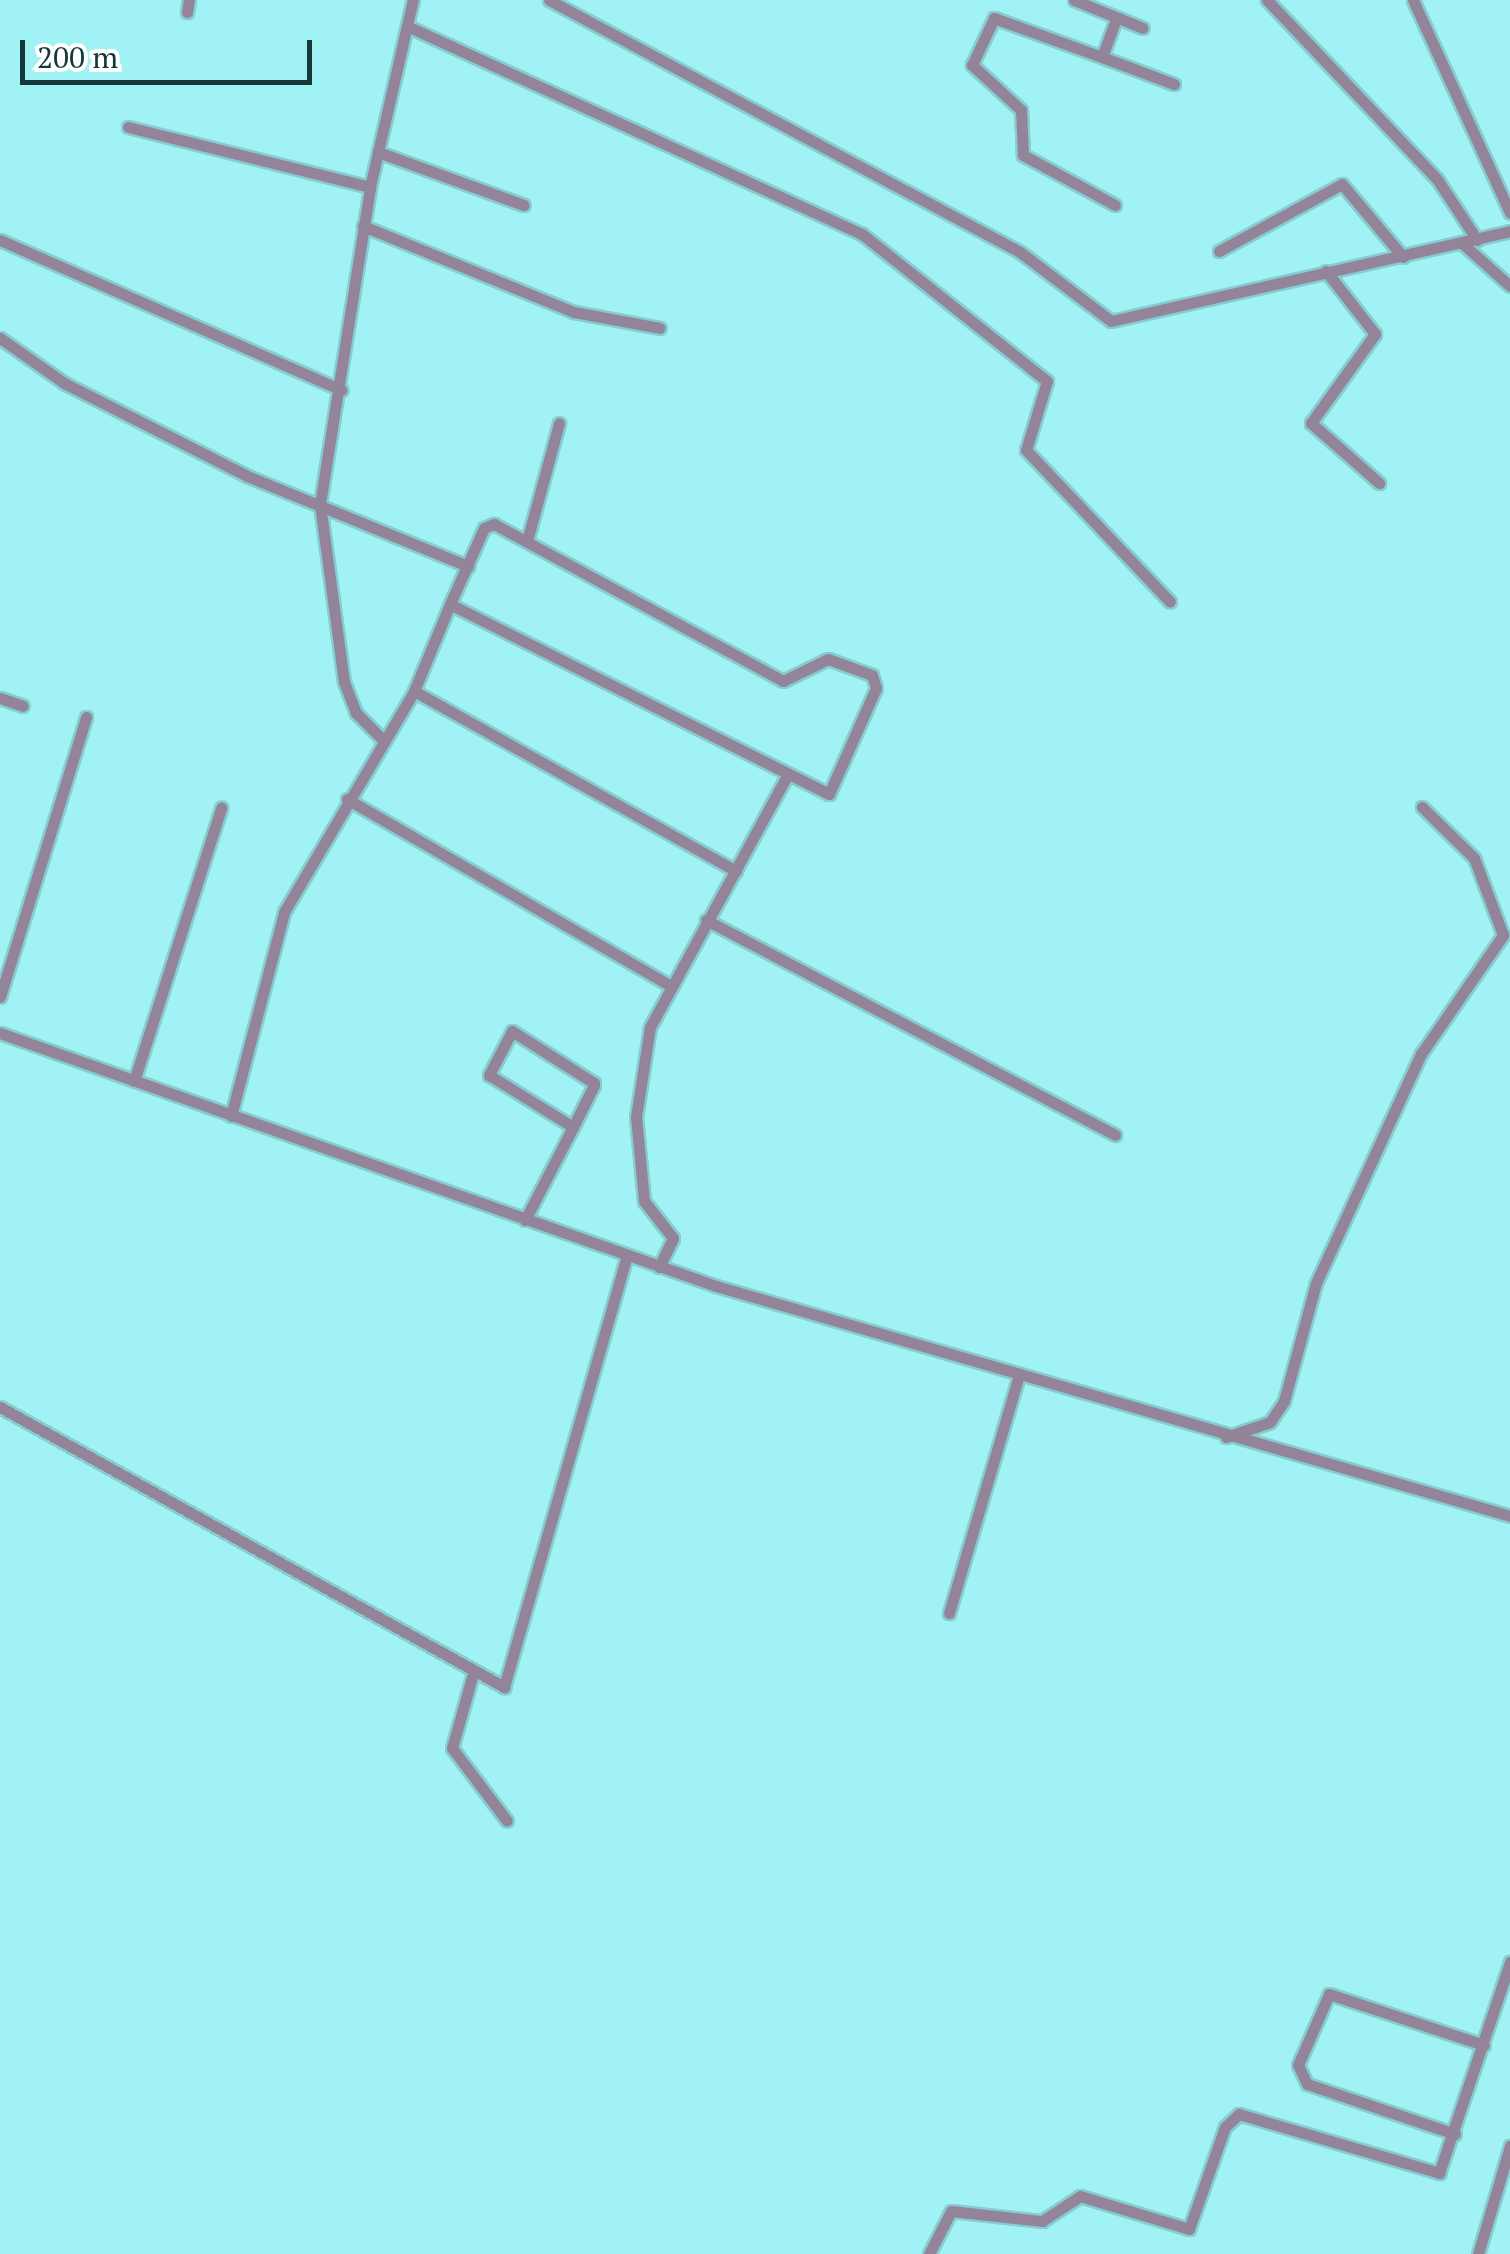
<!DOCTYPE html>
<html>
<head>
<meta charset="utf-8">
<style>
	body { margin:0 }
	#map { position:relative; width:1510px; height:2254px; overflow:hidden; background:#a1f2f4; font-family:"PT Serif",serif }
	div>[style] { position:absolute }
	.roads { filter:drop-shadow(2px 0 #85cdcf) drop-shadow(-2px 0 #85cdcf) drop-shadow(0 2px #85cdcf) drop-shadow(0 -2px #85cdcf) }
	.minor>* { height:11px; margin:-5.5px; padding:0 5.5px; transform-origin:5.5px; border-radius:5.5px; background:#948499 }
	span { translate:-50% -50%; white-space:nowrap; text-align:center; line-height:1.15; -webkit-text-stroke:8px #fff; paint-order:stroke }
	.scale { position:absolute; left:20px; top:40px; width:292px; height:45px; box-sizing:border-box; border:5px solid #163839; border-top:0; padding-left:12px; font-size:30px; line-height:35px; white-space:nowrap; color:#163839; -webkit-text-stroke:8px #fff; paint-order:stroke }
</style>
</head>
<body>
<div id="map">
	<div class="roads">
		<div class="minor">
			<div style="left:549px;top:0;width:534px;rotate:28.15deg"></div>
			<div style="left:1020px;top:252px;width:114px;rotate:37.2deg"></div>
			<div style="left:1111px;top:321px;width:409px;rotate:-12.7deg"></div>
			<div style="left:1074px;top:0;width:74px;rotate:22.1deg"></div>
			<div style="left:1267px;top:0;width:247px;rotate:46.5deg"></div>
			<div style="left:1437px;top:179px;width:73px;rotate:56.7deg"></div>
			<div style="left:1413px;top:0;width:234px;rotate:65.5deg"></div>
			<div style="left:187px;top:12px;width:12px;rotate:-81deg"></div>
			<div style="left:407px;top:26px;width:500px;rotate:24.57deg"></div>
			<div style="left:862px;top:234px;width:236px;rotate:38.5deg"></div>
			<div style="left:1047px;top:381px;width:72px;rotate:106.9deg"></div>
			<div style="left:1026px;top:450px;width:209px;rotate:46.5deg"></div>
			<div style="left:1102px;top:57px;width:77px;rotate:20.6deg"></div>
			<div style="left:128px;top:127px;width:249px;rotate:13.9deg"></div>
			<div style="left:378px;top:152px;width:155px;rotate:20deg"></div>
			<div style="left:1115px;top:205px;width:105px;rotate:-151.5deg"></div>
			<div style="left:1023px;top:155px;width:45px;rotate:-92.5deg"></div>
			<div style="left:1021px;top:110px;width:67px;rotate:-137.4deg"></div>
			<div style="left:972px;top:65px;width:52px;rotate:-64.9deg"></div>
			<div style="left:994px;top:18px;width:115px;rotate:19.9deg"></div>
			<div style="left:1102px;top:57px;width:40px;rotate:-69.8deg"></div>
			<div style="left:363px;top:226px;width:228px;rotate:22.2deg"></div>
			<div style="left:574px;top:312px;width:87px;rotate:10.5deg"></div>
			<div style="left:0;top:240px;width:373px;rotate:23.7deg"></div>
			<div style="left:1463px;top:244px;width:63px;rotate:41.8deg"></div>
			<div style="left:1219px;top:251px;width:140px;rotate:-28.6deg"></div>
			<div style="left:1342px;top:184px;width:95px;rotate:50.1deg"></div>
			<div style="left:1326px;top:271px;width:80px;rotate:52.1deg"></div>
			<div style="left:1375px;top:334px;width:110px;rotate:125.7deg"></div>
			<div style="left:1311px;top:423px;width:91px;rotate:41.4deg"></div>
			<div style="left:0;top:338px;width:78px;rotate:35.1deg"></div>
			<div style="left:64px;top:383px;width:205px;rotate:26.9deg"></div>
			<div style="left:247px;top:476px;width:239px;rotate:22.2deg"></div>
			<div style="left:527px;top:541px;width:122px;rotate:-74.8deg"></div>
			<div style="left:414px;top:691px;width:369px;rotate:29.2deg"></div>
			<div style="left:0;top:698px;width:24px;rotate:19deg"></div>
			<div style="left:384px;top:741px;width:40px;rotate:-135deg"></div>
			<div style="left:356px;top:713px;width:33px;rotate:-111deg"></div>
			<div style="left:344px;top:682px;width:180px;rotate:-97.7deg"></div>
			<div style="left:320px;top:504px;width:321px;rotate:-81deg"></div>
			<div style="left:370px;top:187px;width:192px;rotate:-77.1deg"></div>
			<div style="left:347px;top:799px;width:370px;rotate:30deg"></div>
			<div style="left:706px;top:920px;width:462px;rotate:27.7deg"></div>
			<div style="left:0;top:997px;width:293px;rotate:-72.9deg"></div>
			<div style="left:0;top:1033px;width:759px;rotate:19.46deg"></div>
			<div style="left:716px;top:1286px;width:827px;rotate:16.15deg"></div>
			<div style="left:134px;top:1081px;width:287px;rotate:-72.3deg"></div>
			<div style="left:231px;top:1116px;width:211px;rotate:-75.4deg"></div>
			<div style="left:284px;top:912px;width:256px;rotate:-59.5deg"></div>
			<div style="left:414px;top:691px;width:94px;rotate:-67.5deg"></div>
			<div style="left:450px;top:604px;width:83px;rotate:-65.9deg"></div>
			<div style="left:484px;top:528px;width:11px;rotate:-22deg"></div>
			<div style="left:494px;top:524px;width:329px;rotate:28.5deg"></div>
			<div style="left:783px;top:681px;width:50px;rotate:-26.1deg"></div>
			<div style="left:828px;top:659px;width:47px;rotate:20deg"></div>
			<div style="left:872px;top:675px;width:14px;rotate:73deg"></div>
			<div style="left:876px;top:688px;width:116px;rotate:113.9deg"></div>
			<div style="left:829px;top:794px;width:424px;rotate:-153.4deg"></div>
			<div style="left:525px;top:1220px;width:105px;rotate:-62.7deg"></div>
			<div style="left:573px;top:1127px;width:47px;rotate:-63.4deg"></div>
			<div style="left:594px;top:1085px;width:2px;rotate:-90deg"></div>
			<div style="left:594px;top:1083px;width:97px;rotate:-147.6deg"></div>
			<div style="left:512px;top:1031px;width:50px;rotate:117.6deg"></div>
			<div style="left:489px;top:1075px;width:99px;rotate:31.8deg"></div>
			<div style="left:659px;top:1267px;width:32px;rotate:-64deg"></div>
			<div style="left:673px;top:1238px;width:47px;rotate:-128.1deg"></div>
			<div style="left:644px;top:1201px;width:84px;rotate:-95.4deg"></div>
			<div style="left:636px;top:1117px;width:91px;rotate:-81.2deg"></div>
			<div style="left:650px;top:1027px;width:288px;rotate:-61.4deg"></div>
			<div style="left:0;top:1407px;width:577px;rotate:29.05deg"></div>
			<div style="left:504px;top:1687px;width:448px;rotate:-74.1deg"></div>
			<div style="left:1226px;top:1437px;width:46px;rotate:-18.8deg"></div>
			<div style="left:1270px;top:1422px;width:25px;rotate:-56deg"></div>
			<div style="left:1284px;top:1401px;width:122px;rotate:-74.8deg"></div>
			<div style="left:1316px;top:1283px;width:252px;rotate:-65.4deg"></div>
			<div style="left:1421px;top:1054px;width:145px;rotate:-55.4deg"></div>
			<div style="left:1503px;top:935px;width:82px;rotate:-110.6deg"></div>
			<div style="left:1474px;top:858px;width:73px;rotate:-135.6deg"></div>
			<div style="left:949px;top:1613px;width:248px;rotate:-73.6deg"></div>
			<div style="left:472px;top:1677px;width:74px;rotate:105.7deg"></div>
			<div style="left:452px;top:1748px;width:91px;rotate:53deg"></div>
			<div style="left:1455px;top:2134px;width:156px;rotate:-161.3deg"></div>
			<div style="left:1307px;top:2084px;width:21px;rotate:-115deg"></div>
			<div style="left:1298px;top:2065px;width:77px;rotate:-66.4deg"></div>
			<div style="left:1329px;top:1994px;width:163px;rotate:18.2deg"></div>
			<div style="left:929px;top:2254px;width:48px;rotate:-62.9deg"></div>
			<div style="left:951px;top:2211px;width:92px;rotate:6.3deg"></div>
			<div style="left:1042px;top:2221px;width:45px;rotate:-33.3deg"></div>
			<div style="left:1080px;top:2196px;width:114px;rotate:16.8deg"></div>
			<div style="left:1189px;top:2229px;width:108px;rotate:-70.6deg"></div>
			<div style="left:1225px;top:2127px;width:19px;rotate:-43deg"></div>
			<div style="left:1239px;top:2114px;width:209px;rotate:16.4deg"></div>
			<div style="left:1439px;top:2173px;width:223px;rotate:-71.4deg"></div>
			<div style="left:1478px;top:2254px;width:113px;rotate:-73.5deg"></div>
		</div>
	</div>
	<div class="scale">200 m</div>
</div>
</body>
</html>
